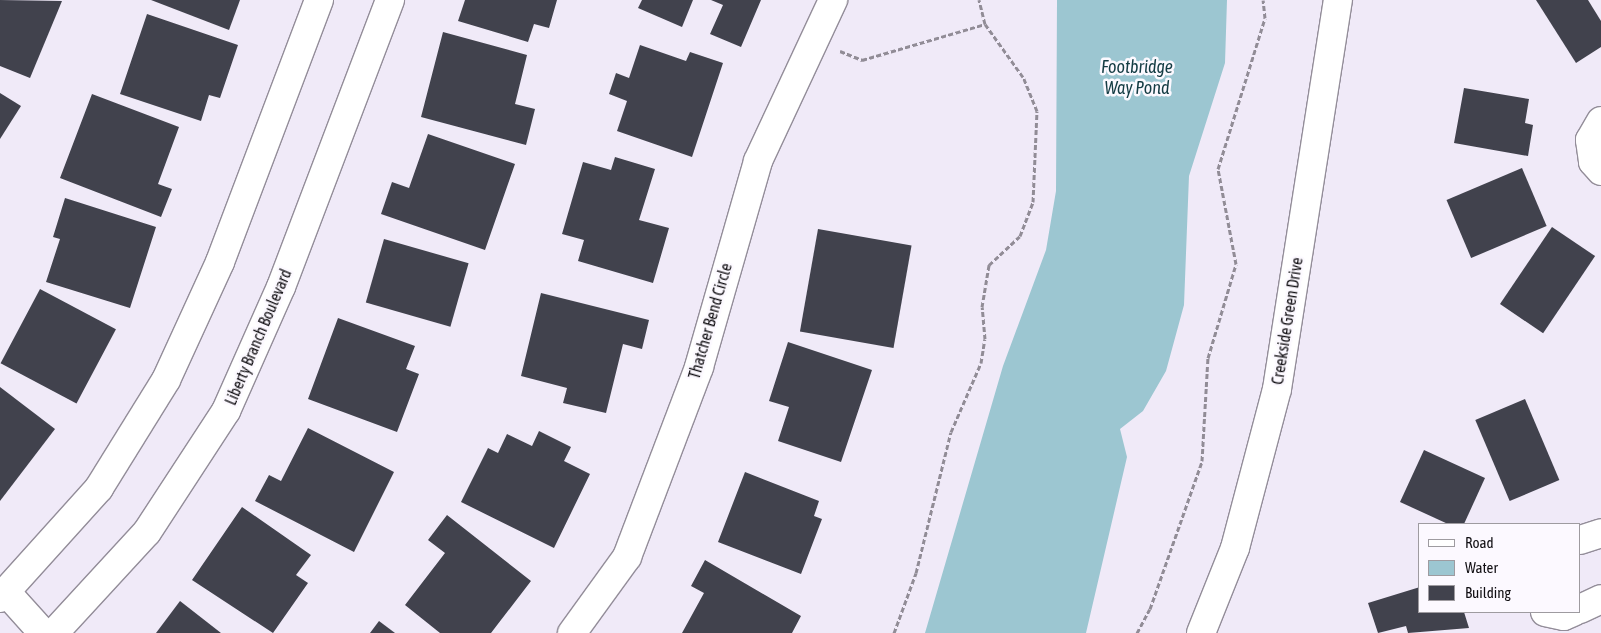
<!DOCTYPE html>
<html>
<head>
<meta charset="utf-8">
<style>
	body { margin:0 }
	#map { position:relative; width:1601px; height:633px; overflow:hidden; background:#f0eaf8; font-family:"Asap Condensed",sans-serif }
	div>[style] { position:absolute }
	.water>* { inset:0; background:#9cc6d1 }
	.building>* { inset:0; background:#41424d; transform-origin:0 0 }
	.path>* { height:3px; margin-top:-1.5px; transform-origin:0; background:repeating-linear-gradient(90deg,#918c96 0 5px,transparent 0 7.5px) }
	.roads { filter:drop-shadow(1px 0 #938d99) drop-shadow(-1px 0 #938d99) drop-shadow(0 1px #938d99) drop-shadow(0 -1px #938d99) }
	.street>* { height:28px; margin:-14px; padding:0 14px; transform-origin:14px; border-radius:14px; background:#fff }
	.secondary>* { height:28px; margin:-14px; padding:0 14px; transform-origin:14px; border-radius:14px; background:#fff }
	span { translate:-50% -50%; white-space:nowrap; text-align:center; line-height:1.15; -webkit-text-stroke:5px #fcf9ff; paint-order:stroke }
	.street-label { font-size:16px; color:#100e12 }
	.water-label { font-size:18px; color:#143c44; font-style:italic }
	.legend { position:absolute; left:1418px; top:523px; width:162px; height:90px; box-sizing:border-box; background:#fcf9ff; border:1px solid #9e9ba0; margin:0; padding:6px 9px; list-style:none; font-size:15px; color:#100e12 }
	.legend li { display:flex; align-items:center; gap:10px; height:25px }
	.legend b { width:25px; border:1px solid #9e9ba0 }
</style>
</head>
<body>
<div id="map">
	<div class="water">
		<div style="clip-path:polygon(1057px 0,1227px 0,1225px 63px,1189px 176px,1184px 305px,1166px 371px,1143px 411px,1120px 429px,1127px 457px,1086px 633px,925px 633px,1003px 366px,1046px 250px,1056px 191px)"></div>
	</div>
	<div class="building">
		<div style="clip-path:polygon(0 0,62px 1px,30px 78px,0 66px)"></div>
		<div style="clip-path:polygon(151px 0,240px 0,229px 30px)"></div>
		<div style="clip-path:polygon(465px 0,557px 0,549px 28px,534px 24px,528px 42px,458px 21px)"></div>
		<div style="clip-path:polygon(642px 0,693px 0,682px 27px,638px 8px)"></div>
		<div style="clip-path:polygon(711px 0,761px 0,741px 47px,710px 34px,723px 5px)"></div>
		<div style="clip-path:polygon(1536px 0,1588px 0,1601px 21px,1601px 47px,1576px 63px)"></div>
		<div style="clip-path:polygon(147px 14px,238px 45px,220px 98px,209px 95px,201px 121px,120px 94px)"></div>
		<div style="clip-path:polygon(443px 32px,527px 55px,515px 104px,535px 109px,526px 145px,421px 117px)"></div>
		<div style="clip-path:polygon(640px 45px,686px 61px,690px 52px,723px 63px,692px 157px,617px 131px,627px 101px,609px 94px,616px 73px,629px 78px)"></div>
		<div style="clip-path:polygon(1464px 88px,1529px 99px,1525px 123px,1533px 125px,1528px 156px,1454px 143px)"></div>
		<div style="clip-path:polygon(0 93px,21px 106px,0 139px)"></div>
		<div style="clip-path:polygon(92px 94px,179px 127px,158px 184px,172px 189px,161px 217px,60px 178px)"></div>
		<div style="clip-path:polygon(428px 134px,515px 164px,485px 250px,381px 214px,392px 182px,409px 188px)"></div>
		<div style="clip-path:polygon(615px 157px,655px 169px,639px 220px,669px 228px,653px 283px,578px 261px,584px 240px,562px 234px,583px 162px,611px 170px)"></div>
		<div style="left:1522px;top:168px;width:63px;height:82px;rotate:67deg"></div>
		<div style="clip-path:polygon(65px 198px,156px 227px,130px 308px,46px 282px,60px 239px,53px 237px)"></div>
		<div style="left:1552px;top:227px;width:52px;height:93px;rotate:34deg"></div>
		<div style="left:818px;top:229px;width:95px;height:104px;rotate:10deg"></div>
		<div style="left:384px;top:239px;width:88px;height:66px;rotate:16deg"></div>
		<div style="left:40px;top:289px;width:86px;height:84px;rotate:28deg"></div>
		<div style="clip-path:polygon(541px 293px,649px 320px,642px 349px,623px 344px,606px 413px,563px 403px,567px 388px,521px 376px)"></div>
		<div style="clip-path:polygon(338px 318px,415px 346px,406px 369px,419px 374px,397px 432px,308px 399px)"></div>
		<div style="clip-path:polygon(788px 342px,872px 370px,841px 462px,778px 441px,789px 407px,769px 401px)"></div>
		<div style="clip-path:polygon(0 387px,55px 429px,0 501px)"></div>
		<div style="left:1525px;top:399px;width:88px;height:54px;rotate:67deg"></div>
		<div style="clip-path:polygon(308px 428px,394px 472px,354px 552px,255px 501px,269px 475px,281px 481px)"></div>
		<div style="clip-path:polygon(539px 431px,571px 447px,564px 461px,590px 474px,554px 548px,461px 502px,488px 448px,498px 453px,507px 434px,532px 446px)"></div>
		<div style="clip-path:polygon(1424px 450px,1485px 478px,1464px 524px,1448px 524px,1400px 502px)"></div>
		<div style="clip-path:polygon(745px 472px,819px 501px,814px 516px,822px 519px,801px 574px,718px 542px)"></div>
		<div style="clip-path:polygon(242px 507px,311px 555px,296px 575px,308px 583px,273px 633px,192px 580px)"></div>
		<div style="clip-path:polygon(447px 515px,531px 581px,491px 633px,440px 633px,405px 605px,445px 553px,428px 540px)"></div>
		<div style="clip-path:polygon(705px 560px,801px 616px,792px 633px,682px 633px,704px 593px,691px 586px)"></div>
		<div style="clip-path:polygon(1420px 587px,1420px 612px,1464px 612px,1469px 628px,1408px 633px,1406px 626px,1378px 633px,1368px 603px)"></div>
		<div style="clip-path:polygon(180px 601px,221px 633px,156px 633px)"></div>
		<div style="clip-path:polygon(379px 621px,395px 633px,370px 633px)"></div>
	</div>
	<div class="path">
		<div style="left:840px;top:51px;width:24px;rotate:22deg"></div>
		<div style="left:862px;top:60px;width:128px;rotate:-16.3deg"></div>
		<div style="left:894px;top:633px;width:64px;rotate:-69.9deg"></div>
		<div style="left:916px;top:573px;width:145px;rotate:-76.1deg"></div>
		<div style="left:951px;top:432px;width:75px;rotate:-66.5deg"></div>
		<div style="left:981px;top:363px;width:24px;rotate:-81deg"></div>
		<div style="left:985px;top:339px;width:32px;rotate:-95deg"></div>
		<div style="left:982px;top:307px;width:43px;rotate:-80.5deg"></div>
		<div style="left:989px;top:265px;width:42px;rotate:-43.1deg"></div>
		<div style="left:1020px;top:236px;width:36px;rotate:-69deg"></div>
		<div style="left:1033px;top:202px;width:91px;rotate:-87.5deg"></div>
		<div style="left:1037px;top:111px;width:37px;rotate:-112deg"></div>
		<div style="left:1023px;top:77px;width:65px;rotate:-125.6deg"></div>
		<div style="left:985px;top:24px;width:25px;rotate:-104deg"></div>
		<div style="left:1137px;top:633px;width:27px;rotate:-62deg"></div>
		<div style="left:1150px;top:609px;width:157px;rotate:-70.6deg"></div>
		<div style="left:1202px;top:461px;width:103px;rotate:-86.7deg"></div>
		<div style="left:1208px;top:358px;width:98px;rotate:-73.4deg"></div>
		<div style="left:1236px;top:264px;width:97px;rotate:-100.7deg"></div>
		<div style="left:1218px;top:169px;width:158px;rotate:-72.7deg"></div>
		<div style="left:1265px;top:18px;width:18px;rotate:-96deg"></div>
	</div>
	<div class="roads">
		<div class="street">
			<div style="left:1601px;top:121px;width:22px;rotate:120deg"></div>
			<div style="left:1590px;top:140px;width:22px;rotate:82deg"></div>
			<div style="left:1593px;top:162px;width:12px;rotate:48deg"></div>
			<div style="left:1580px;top:540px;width:22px;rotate:-18deg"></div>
			<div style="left:7px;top:593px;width:54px;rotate:48deg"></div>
			<div style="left:0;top:598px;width:148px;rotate:-48deg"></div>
			<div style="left:99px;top:488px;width:127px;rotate:-58.2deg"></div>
			<div style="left:166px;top:380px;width:130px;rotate:-65.4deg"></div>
			<div style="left:220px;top:262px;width:280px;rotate:-69.3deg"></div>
			<div style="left:1580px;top:609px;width:23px;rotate:-25deg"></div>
			<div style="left:1545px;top:612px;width:19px;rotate:12deg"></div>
			<div style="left:1564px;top:616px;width:10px;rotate:-24deg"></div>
			<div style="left:54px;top:633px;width:137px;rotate:-47.4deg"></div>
			<div style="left:147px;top:532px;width:145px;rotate:-56.9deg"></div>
			<div style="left:226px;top:411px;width:136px;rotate:-66.1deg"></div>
			<div style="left:281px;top:287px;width:307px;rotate:-69.2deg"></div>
			<div style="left:572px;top:633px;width:94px;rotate:-54.1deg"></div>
			<div style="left:627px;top:557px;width:203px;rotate:-69.2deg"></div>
			<div style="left:699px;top:367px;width:214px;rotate:-74deg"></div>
			<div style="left:758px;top:161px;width:178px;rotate:-65deg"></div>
		</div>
		<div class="secondary">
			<div style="left:1201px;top:633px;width:92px;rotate:-68.2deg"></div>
			<div style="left:1235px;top:548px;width:164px;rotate:-75.2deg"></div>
			<div style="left:1277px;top:389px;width:394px;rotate:-81.1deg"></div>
		</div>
	</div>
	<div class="street-label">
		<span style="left:710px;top:321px;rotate:-74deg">Thatcher Bend Circle</span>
		<span style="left:1287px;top:321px;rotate:-81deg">Creekside Green Drive</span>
		<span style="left:258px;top:337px;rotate:-67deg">Liberty Branch Boulevard</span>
	</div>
	<div class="water-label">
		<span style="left:1137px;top:78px">Footbridge<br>Way Pond</span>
	</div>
	<ul class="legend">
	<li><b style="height:6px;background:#fff"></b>Road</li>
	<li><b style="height:14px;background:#9cc6d1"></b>Water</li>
	<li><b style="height:14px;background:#41424d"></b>Building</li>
	</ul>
</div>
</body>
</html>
